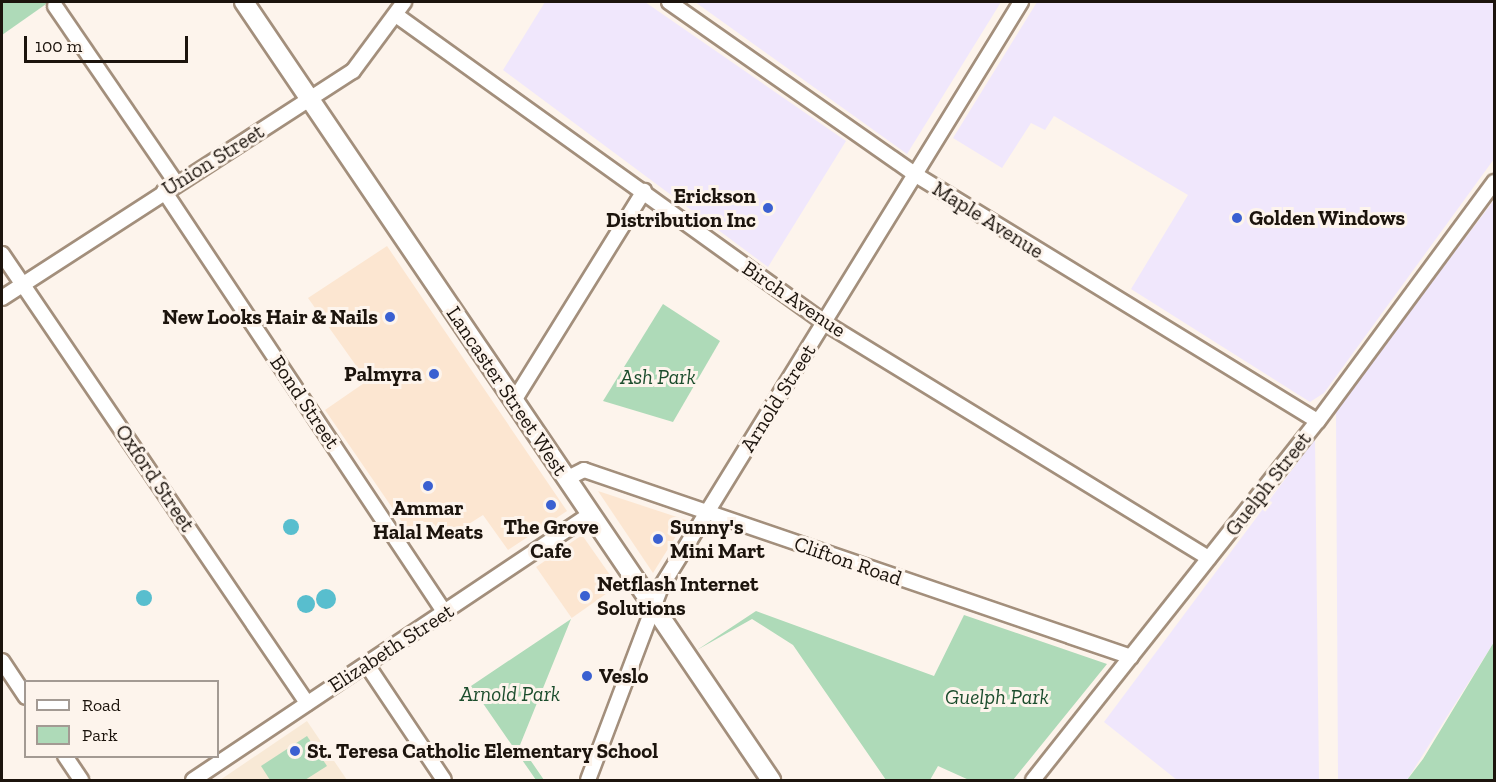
<!DOCTYPE html>
<html>
<head>
<meta charset="utf-8">
<style>
	body { margin:0 }
	#map { position:relative; width:1496px; height:782px; overflow:hidden; background:#fdf4ec; font-family:"Zilla Slab",serif }
	div>[style] { position:absolute }
	.built>* { inset:0; background:#fce6d1; transform-origin:0 0 }
	.industrial>* { inset:0; background:#f0e7fc }
	.education>* { inset:0; background:#f8e9d6 }
	.green>* { inset:0; background:#aedab8 }
	.water>* { inset:0; background:#58bece }
	.round { border-radius:50% }
	.roads { filter:drop-shadow(2px 0 #a38f7c) drop-shadow(-2px 0 #a38f7c) drop-shadow(0 2px #a38f7c) drop-shadow(0 -2px #a38f7c) }
	.minor>* { height:14px; margin:-7px; padding:0 7px; transform-origin:7px; border-radius:7px; background:#fff }
	.major>* { height:18px; margin:-9px; padding:0 9px; transform-origin:9px; border-radius:9px; background:#fff }
	.dots>* { width:16px; height:16px; translate:-50% -50%; box-sizing:border-box; border:3px solid #fdf4ec; border-radius:50% }
	span { translate:-50% -50%; white-space:nowrap; text-align:center; line-height:1.15; -webkit-text-stroke:6px #fdf4ec; paint-order:stroke }
	.street-label { font-size:21px; color:#1c140d }
	.poi-label { font-size:21px; color:#1c140d; font-weight:700 }
	.right { translate:-100% -50%; text-align:right }
	.left { translate:0 -50%; text-align:left }
	.park-label { font-size:21px; color:#1c4d2d; font-style:italic }
	.frame { position:absolute; inset:0; border:3px solid #1c140d; pointer-events:none }
	.legend { position:absolute; left:24px; top:680px; width:195px; height:78px; box-sizing:border-box; background:#fdf4ec; border:2px solid #a39a93; margin:0; padding:8px 10px; list-style:none; font-size:18px; color:#1c140d }
	.legend li { display:flex; align-items:center; gap:12px; height:30px }
	.legend b { width:30px; border:2px solid #a39a93 }
	.scale { position:absolute; left:24px; top:36px; width:164px; height:27px; box-sizing:border-box; border:3px solid #1c140d; border-top:0; padding-left:8px; font-size:18px; line-height:21px; white-space:nowrap; color:#1c140d; -webkit-text-stroke:4px #fdf4ec; paint-order:stroke }
</style>
</head>
<body>
<div id="map">
	<div class="built">
		<div style="clip-path:polygon(387px 246px,567px 511px,508px 550px,483px 515px,445px 539px,434px 524px,413px 538px,325px 410px,367px 381px,308px 298px)"></div>
		<div style="clip-path:polygon(598px 491px,686px 520px,653px 573px)"></div>
		<div style="left:582px;top:535px;width:62px;height:56px;rotate:55deg"></div>
	</div>
	<div class="industrial">
		<div style="clip-path:polygon(545px 2px,645px 2px,846px 141px,768px 267px,503px 70px)"></div>
		<div style="clip-path:polygon(695px 2px,1001px 2px,907px 154px)"></div>
		<div style="clip-path:polygon(1037px 2px,1494px 2px,1494px 159px,1324px 393px,1310px 402px,1131px 289px,1188px 195px,1054px 116px,1045px 130px,1031px 123px,1002px 168px,953px 138px)"></div>
		<div style="clip-path:polygon(1494px 200px,1494px 642px,1407px 780px,1338px 780px,1336px 409px)"></div>
		<div style="clip-path:polygon(1315px 439px,1319px 780px,1177px 780px,1104px 722px)"></div>
	</div>
	<div class="education">
		<div style="clip-path:polygon(307px 721px,347px 780px,220px 780px)"></div>
	</div>
	<div class="green">
		<div style="clip-path:polygon(2px 2px,49px 2px,2px 35px)"></div>
		<div style="clip-path:polygon(663px 304px,720px 341px,673px 422px,603px 401px)"></div>
		<div style="clip-path:polygon(756px 611px,934px 676px,964px 615px,1107px 664px,1013px 780px,969px 780px,938px 766px,930px 780px,886px 780px,793px 645px,752px 619px,697px 650px)"></div>
		<div style="clip-path:polygon(571px 619px,520px 745px,544px 780px,536px 780px,471px 686px)"></div>
		<div style="clip-path:polygon(1494px 642px,1494px 780px,1407px 780px,1423px 759px)"></div>
		<div style="clip-path:polygon(307px 736px,327px 766px,305px 780px,270px 780px,261px 766px)"></div>
	</div>
	<div class="water">
		<div class="round" style="left:283px;top:519px;width:16px;height:16px"></div>
		<div class="round" style="left:316px;top:589px;width:20px;height:20px"></div>
		<div class="round" style="left:136px;top:590px;width:16px;height:16px"></div>
		<div class="round" style="left:297px;top:595px;width:18px;height:18px"></div>
	</div>
	<div class="roads">
		<div class="minor">
			<div style="left:669px;top:2px;width:302px;rotate:35deg"></div>
			<div style="left:916px;top:175px;width:471px;rotate:31.5deg"></div>
			<div style="left:55px;top:6px;width:214px;rotate:55.6deg"></div>
			<div style="left:396px;top:15px;width:528px;rotate:35.68deg"></div>
			<div style="left:825px;top:323px;width:450px;rotate:31.5deg"></div>
			<div style="left:164px;top:191px;width:507px;rotate:56.34deg"></div>
			<div style="left:2px;top:254px;width:543px;rotate:55.81deg"></div>
			<div style="left:2px;top:298px;width:418px;rotate:-32.9deg"></div>
			<div style="left:353px;top:71px;width:86px;rotate:-53.5deg"></div>
			<div style="left:515px;top:399px;width:245px;rotate:-58.2deg"></div>
			<div style="left:566px;top:479px;width:20px;rotate:-27deg"></div>
			<div style="left:584px;top:470px;width:578px;rotate:18.87deg"></div>
			<div style="left:2px;top:661px;width:43px;rotate:56.3deg"></div>
			<div style="left:367px;top:665px;width:138px;rotate:56.2deg"></div>
			<div style="left:65px;top:756px;width:29px;rotate:56deg"></div>
			<div style="left:193px;top:780px;width:476px;rotate:-33.8deg"></div>
			<div style="left:588px;top:780px;width:206px;rotate:-69.3deg"></div>
			<div style="left:661px;top:587px;width:687px;rotate:-58.39deg"></div>
			<div style="left:1033px;top:780px;width:458px;rotate:-51.6deg"></div>
			<div style="left:1318px;top:421px;width:297px;rotate:-53.6deg"></div>
		</div>
		<div class="major">
			<div style="left:244px;top:2px;width:940px;rotate:55.89deg"></div>
		</div>
	</div>
	<div class="dots">
		<div style="left:768px;top:208px;background:#3a60d1"></div>
		<div style="left:1237px;top:218px;background:#3a60d1"></div>
		<div style="left:390px;top:317px;background:#3a60d1"></div>
		<div style="left:434px;top:374px;background:#3a60d1"></div>
		<div style="left:428px;top:486px;background:#3a60d1"></div>
		<div style="left:551px;top:505px;background:#3a60d1"></div>
		<div style="left:658px;top:539px;background:#3a60d1"></div>
		<div style="left:585px;top:596px;background:#3a60d1"></div>
		<div style="left:587px;top:676px;background:#3a60d1"></div>
		<div style="left:295px;top:751px;background:#3a60d1"></div>
	</div>
	<div class="street-label">
		<span style="left:213px;top:160px;rotate:-32deg">Union Street</span>
		<span style="left:988px;top:220px;rotate:32deg">Maple Avenue</span>
		<span style="left:794px;top:299px;rotate:34deg">Birch Avenue</span>
		<span style="left:507px;top:391px;rotate:56deg">Lancaster Street West</span>
		<span style="left:778px;top:398px;rotate:-58deg">Arnold Street</span>
		<span style="left:305px;top:402px;rotate:56deg">Bond Street</span>
		<span style="left:155px;top:478px;rotate:56deg">Oxford Street</span>
		<span style="left:1268px;top:484px;rotate:-52deg">Guelph Street</span>
		<span style="left:848px;top:561px;rotate:19deg">Clifton Road</span>
		<span style="left:391px;top:648px;rotate:-33deg">Elizabeth Street</span>
	</div>
	<div class="poi-label">
		<span class="right" style="left:756px;top:208px">Erickson<br>Distribution Inc</span>
		<span class="left" style="left:1249px;top:218px">Golden Windows</span>
		<span class="right" style="left:378px;top:317px">New Looks Hair &amp; Nails</span>
		<span class="right" style="left:422px;top:374px">Palmyra</span>
		<span style="left:428px;top:520px">Ammar<br>Halal Meats</span>
		<span style="left:551px;top:539px">The Grove<br>Cafe</span>
		<span class="left" style="left:670px;top:539px">Sunny's<br>Mini Mart</span>
		<span class="left" style="left:597px;top:596px">Netflash Internet<br>Solutions</span>
		<span class="left" style="left:599px;top:676px">Veslo</span>
		<span class="left" style="left:307px;top:751px">St. Teresa Catholic Elementary School</span>
	</div>
	<div class="park-label">
		<span style="left:658px;top:377px">Ash Park</span>
		<span style="left:510px;top:694px">Arnold Park</span>
		<span style="left:997px;top:697px">Guelph Park</span>
	</div>
	<div class="frame"></div>
	<ul class="legend">
	<li><b style="height:8px;background:#fff"></b>Road</li>
	<li><b style="height:16px;background:#aedab8"></b>Park</li>
	</ul>
	<div class="scale">100 m</div>
</div>
</body>
</html>
